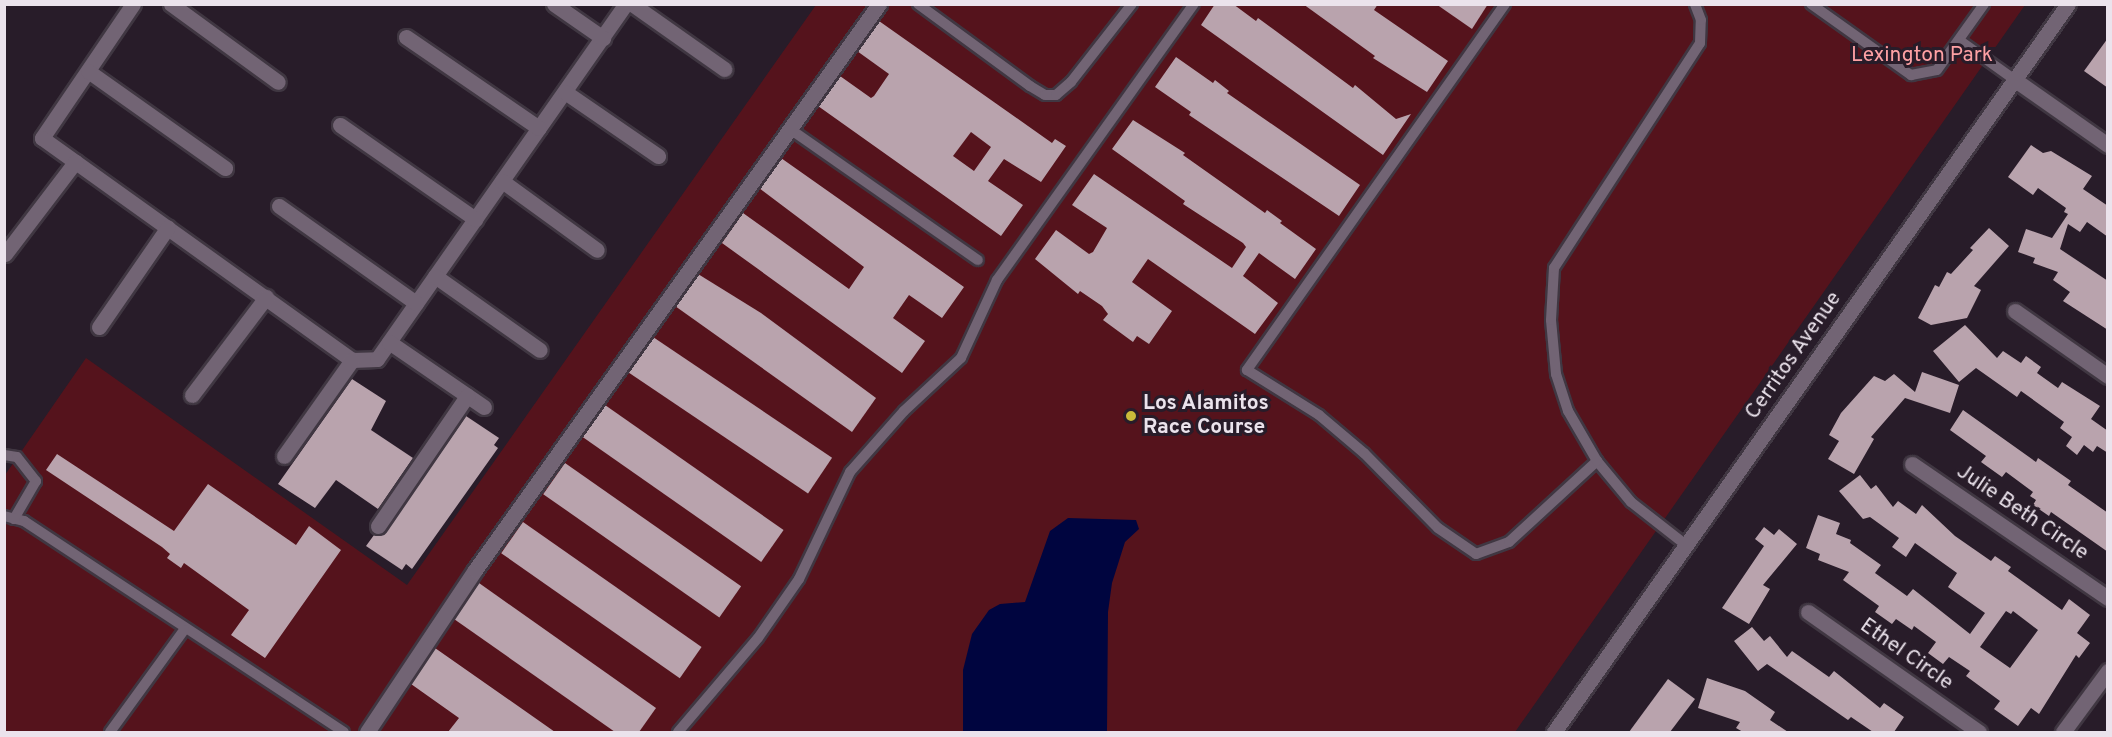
<!DOCTYPE html>
<html>
<head>
<meta charset="utf-8">
<style>
	body { margin:0 }
	#map { position:relative; width:2112px; height:737px; overflow:hidden; background:#281c29; font-family:Overpass,sans-serif }
	div>[style] { position:absolute }
	.green>* { inset:0; background:#55131c }
	.water>* { inset:0; background:#00053f }
	.building>* { inset:0; background:#b9a3ad; transform-origin:0 0 }
	.roads { filter:drop-shadow(2px 0 #403742) drop-shadow(-2px 0 #403742) drop-shadow(0 2px #403742) drop-shadow(0 -2px #403742) }
	.service>* { height:10px; margin:-5px; padding:0 5px; transform-origin:5px; border-radius:5px; background:#726474 }
	.minor>* { height:15px; margin:-7.5px; padding:0 7.5px; transform-origin:7.5px; border-radius:7.5px; background:#726474 }
	.secondary>* { height:15px; margin:-7.5px; padding:0 7.5px; transform-origin:7.5px; border-radius:7.5px; background:#726474 }
	.dots>* { width:16px; height:16px; translate:-50% -50%; box-sizing:border-box; border:3px solid #281c29; border-radius:50% }
	span { translate:-50% -50%; white-space:nowrap; text-align:center; line-height:1.15; -webkit-text-stroke:6px #281c29; paint-order:stroke }
	.park-label { font-size:21px; color:#fea1a4 }
	.street-label { font-size:21px; color:#ebe3ec }
	.poi-label { font-size:21px; color:#ebe3ec; font-weight:700 }
	.left { translate:0 -50%; text-align:left }
	.frame { position:absolute; inset:0; border:6px solid #ebe3ec; pointer-events:none }
</style>
</head>
<body>
<div id="map">
	<div class="green">
		<div style="clip-path:polygon(816px 5px,2025px 5px,1515px 732px,5px 732px,5px 475px,86px 358px,407px 585px)"></div>
	</div>
	<div class="water">
		<div style="clip-path:polygon(1068px 518px,1136px 520px,1139px 529px,1125px 542px,1112px 583px,1108px 612px,1107px 732px,963px 732px,963px 670px,972px 634px,989px 610px,1000px 604px,1025px 602px,1050px 531px)"></div>
	</div>
	<div class="building">
		<div style="clip-path:polygon(1215px 4px,1233px 4px,1256px 21px,1258px 18px,1353px 88px,1355px 85px,1396px 119px,1411px 114px,1383px 155px,1201px 25px)"></div>
		<div style="clip-path:polygon(1303px 4px,1378px 4px,1374px 10px,1448px 61px,1427px 92px,1373px 58px,1375px 56px)"></div>
		<div style="clip-path:polygon(1436px 4px,1488px 4px,1472px 29px)"></div>
		<div style="clip-path:polygon(evenodd,879px 21px,1052px 143px,1055px 139px,1066px 146px,1041px 182px,1004px 159px,988px 181px,1023px 205px,1001px 236px,818px 106px,840px 76px,871px 98px,874px 96px,889px 74px,857px 51px,879px 21px,971px 132px,991px 147px,974px 171px,953px 156px,971px 132px)"></div>
		<div style="clip-path:polygon(2108px 38px,2108px 88px,2084px 71px)"></div>
		<div style="clip-path:polygon(1176px 57px,1213px 83px,1215px 80px,1229px 91px,1227px 93px,1360px 185px,1339px 216px,1189px 115px,1191px 112px,1155px 87px)"></div>
		<div style="clip-path:polygon(1133px 120px,1185px 153px,1183px 155px,1265px 213px,1267px 210px,1282px 221px,1280px 223px,1316px 249px,1295px 279px,1259px 253px,1243px 276px,1278px 303px,1255px 334px,1148px 259px,1132px 282px,1172px 311px,1149px 344px,1137px 336px,1133px 342px,1103px 320px,1108px 314px,1102px 306px,1080px 291px,1078px 294px,1035px 259px,1056px 230px,1089px 254px,1093px 252px,1107px 228px,1072px 205px,1094px 174px,1232px 268px,1246px 247px,1243px 243px,1183px 204px,1185px 201px,1112px 149px)"></div>
		<div style="clip-path:polygon(2031px 145px,2043px 153px,2051px 151px,2092px 176px,2083px 189px,2108px 206px,2108px 237px,2087px 222px,2080px 232px,2068px 224px,2060px 249px,2108px 281px,2108px 330px,2063px 301px,2070px 292px,2053px 280px,2058px 272px,2033px 263px,2035px 258px,2018px 252px,2026px 229px,2052px 238px,2068px 214px,2064px 212px,2066px 208px,2038px 188px,2033px 195px,2008px 177px)"></div>
		<div style="clip-path:polygon(781px 158px,964px 287px,942px 318px,909px 295px,893px 318px,925px 341px,902px 373px,722px 243px,743px 213px,849px 289px,864px 267px,759px 188px)"></div>
		<div style="clip-path:polygon(1989px 228px,2009px 246px,1974px 286px,1981px 290px,1967px 318px,1931px 325px,1918px 318px,1935px 285px,1939px 287px,1947px 272px,1951px 274px,1973px 250px,1970px 248px)"></div>
		<div style="clip-path:polygon(698px 274px,761px 313px,876px 398px,852px 432px,675px 306px)"></div>
		<div style="clip-path:polygon(1965px 325px,1997px 358px,2003px 351px,2021px 363px,2026px 356px,2041px 367px,2037px 373px,2058px 388px,2062px 382px,2100px 406px,2091px 419px,2108px 431px,2108px 453px,2097px 446px,2093px 452px,2084px 445px,2077px 455px,2066px 446px,2072px 437px,2060px 428px,2064px 422px,2021px 391px,2017px 397px,1976px 368px,1959px 382px,1933px 351px)"></div>
		<div style="left:653px;top:337px;width:216px;height:43px;rotate:34deg"></div>
		<div style="clip-path:polygon(1922px 372px,1959px 385px,1950px 413px,1905px 398px,1871px 437px,1874px 439px,1854px 474px,1828px 459px,1839px 441px,1829px 435px,1841px 413px,1874px 376px,1885px 381px,1894px 374px,1915px 392px)"></div>
		<div style="clip-path:polygon(352px 379px,386px 401px,371px 430px,413px 458px,378px 509px,336px 480px,315px 508px,278px 484px)"></div>
		<div style="left:605px;top:405px;width:218px;height:39px;rotate:35deg"></div>
		<div style="clip-path:polygon(1963px 410px,2036px 462px,2038px 458px,2071px 481px,2068px 485px,2108px 513px,2108px 552px,2051px 512px,2049px 516px,2033px 505px,2036px 500px,2030px 496px,2033px 492px,2006px 472px,2002px 477px,1981px 462px,1986px 456px,1950px 430px)"></div>
		<div style="clip-path:polygon(466px 416px,499px 438px,494px 445px,498px 448px,412px 569px,406px 564px,402px 570px,366px 546px,374px 535px,386px 532px)"></div>
		<div style="clip-path:polygon(57px 454px,174px 531px,208px 484px,296px 545px,309px 526px,341px 550px,265px 658px,231px 635px,249px 610px,184px 563px,181px 568px,167px 558px,170px 554px,162px 547px,46px 470px)"></div>
		<div style="left:565px;top:463px;width:215px;height:38px;rotate:35deg"></div>
		<div style="clip-path:polygon(evenodd,1860px 475px,1871px 489px,1876px 485px,1893px 507px,1898px 501px,1916px 514px,1922px 505px,1955px 536px,1991px 561px,1995px 556px,2011px 567px,2008px 571px,2062px 610px,2069px 599px,2090px 615px,2077px 633px,2090px 643px,2079px 658px,2076px 655px,2039px 714px,2031px 708px,2018px 726px,1994px 709px,2000px 701px,1966px 676px,1970px 671px,1949px 657px,1943px 664px,1928px 653px,1936px 642px,1914px 626px,1912px 630px,1896px 619px,1892px 624px,1875px 612px,1879px 606px,1843px 580px,1849px 572px,1818px 560px,1820px 554px,1806px 548px,1818px 515px,1840px 523px,1836px 534px,1851px 540px,1850px 543px,1881px 565px,1875px 573px,1907px 596px,1913px 589px,1970px 634px,1985px 613px,1948px 587px,1957px 573px,1915px 543px,1906px 557px,1892px 547px,1899px 538px,1870px 517px,1863px 519px,1839px 491px,1860px 475px,2006px 611px,2011px 614px,2013px 611px,2038px 630px,2010px 668px,1980px 647px,2006px 611px)"></div>
		<div style="left:523px;top:522px;width:218px;height:38px;rotate:35deg"></div>
		<div style="clip-path:polygon(1764px 527px,1774px 535px,1779px 529px,1797px 544px,1763px 585px,1770px 589px,1749px 624px,1722px 608px,1764px 546px,1755px 539px)"></div>
		<div style="clip-path:polygon(479px 583px,656px 708px,639px 732px,615px 732px,454px 619px)"></div>
		<div style="clip-path:polygon(1752px 627px,1764px 641px,1770px 636px,1787px 657px,1792px 651px,1829px 677px,1834px 671px,1880px 708px,1884px 703px,1904px 717px,1894px 732px,1873px 732px,1851px 717px,1848px 720px,1767px 664px,1758px 671px,1734px 641px)"></div>
		<div style="clip-path:polygon(435px 648px,555px 732px,448px 732px,459px 718px,411px 684px)"></div>
		<div style="clip-path:polygon(1707px 678px,1745px 691px,1775px 712px,1770px 720px,1788px 732px,1743px 732px,1736px 728px,1740px 722px,1698px 708px)"></div>
		<div style="clip-path:polygon(1668px 679px,1695px 699px,1670px 732px,1629px 732px)"></div>
	</div>
	<div class="roads">
		<div class="service">
			<div style="left:918px;top:4px;width:139px;rotate:36.2deg"></div>
			<div style="left:1030px;top:86px;width:17px;rotate:31deg"></div>
			<div style="left:1045px;top:95px;width:11px"></div>
			<div style="left:1056px;top:95px;width:20px;rotate:-41deg"></div>
			<div style="left:1071px;top:82px;width:99px;rotate:-52deg"></div>
			<div style="left:1505px;top:4px;width:448px;rotate:125.2deg"></div>
			<div style="left:1247px;top:370px;width:85px;rotate:32deg"></div>
			<div style="left:1319px;top:415px;width:59px;rotate:40.2deg"></div>
			<div style="left:1364px;top:453px;width:105px;rotate:45.4deg"></div>
			<div style="left:1438px;top:528px;width:46px;rotate:34.4deg"></div>
			<div style="left:1476px;top:554px;width:35px;rotate:-20deg"></div>
			<div style="left:1509px;top:542px;width:120px;rotate:-42.6deg"></div>
			<div style="left:1811px;top:4px;width:123px;rotate:35.4deg"></div>
			<div style="left:1911px;top:75px;width:26px;rotate:-11deg"></div>
			<div style="left:1937px;top:70px;width:81px;rotate:-54.5deg"></div>
			<div style="left:1959px;top:40px;width:69px;rotate:35.5deg"></div>
			<div style="left:790px;top:129px;width:229px;rotate:34.9deg"></div>
			<div style="left:4px;top:455px;width:13px;rotate:9deg"></div>
			<div style="left:17px;top:457px;width:31px;rotate:52deg"></div>
			<div style="left:36px;top:481px;width:44px;rotate:120.1deg"></div>
			<div style="left:4px;top:516px;width:21px;rotate:14deg"></div>
			<div style="left:24px;top:521px;width:383px;rotate:33.4deg"></div>
			<div style="left:1686px;top:545px;width:70px;rotate:-142deg"></div>
			<div style="left:1631px;top:502px;width:53px;rotate:-129.7deg"></div>
			<div style="left:1597px;top:461px;width:58px;rotate:-120.1deg"></div>
			<div style="left:1568px;top:411px;width:39px;rotate:-108deg"></div>
			<div style="left:1556px;top:374px;width:54px;rotate:-95.3deg"></div>
			<div style="left:1551px;top:320px;width:52px;rotate:-86.7deg"></div>
			<div style="left:1554px;top:268px;width:268px;rotate:-57deg"></div>
			<div style="left:1700px;top:43px;width:23px;rotate:-88deg"></div>
			<div style="left:1701px;top:20px;width:17px;rotate:-111deg"></div>
			<div style="left:110px;top:732px;width:126px;rotate:-54deg"></div>
			<div style="left:678px;top:732px;width:123px;rotate:-49.6deg"></div>
			<div style="left:758px;top:638px;width:72px;rotate:-55.2deg"></div>
			<div style="left:799px;top:579px;width:119px;rotate:-64.5deg"></div>
			<div style="left:850px;top:472px;width:81px;rotate:-48.5deg"></div>
			<div style="left:904px;top:411px;width:78px;rotate:-42.9deg"></div>
			<div style="left:961px;top:358px;width:86px;rotate:-65.2deg"></div>
			<div style="left:997px;top:280px;width:339px;rotate:-54.5deg"></div>
		</div>
		<div class="minor">
			<div style="left:133px;top:4px;width:162px;rotate:124.2deg"></div>
			<div style="left:42px;top:138px;width:381px;rotate:35.6deg"></div>
			<div style="left:352px;top:360px;width:25px;rotate:-2deg"></div>
			<div style="left:377px;top:359px;width:434px;rotate:-55deg"></div>
			<div style="left:171px;top:4px;width:132px;rotate:36.1deg"></div>
			<div style="left:554px;top:4px;width:60px;rotate:34.8deg"></div>
			<div style="left:632px;top:4px;width:113px;rotate:35.2deg"></div>
			<div style="left:406px;top:37px;width:161px;rotate:34.4deg"></div>
			<div style="left:88px;top:71px;width:168px;rotate:35.3deg"></div>
			<div style="left:2015px;top:80px;width:113px;rotate:35deg"></div>
			<div style="left:565px;top:92px;width:113px;rotate:34.5deg"></div>
			<div style="left:340px;top:125px;width:165px;rotate:34.8deg"></div>
			<div style="left:502px;top:181px;width:117px;rotate:36deg"></div>
			<div style="left:279px;top:206px;width:168px;rotate:35.3deg"></div>
			<div style="left:5px;top:254px;width:116px;rotate:-52.7deg"></div>
			<div style="left:435px;top:276px;width:128px;rotate:35.2deg"></div>
			<div style="left:2015px;top:311px;width:113px;rotate:35deg"></div>
			<div style="left:99px;top:327px;width:121px;rotate:-55.4deg"></div>
			<div style="left:389px;top:342px;width:115px;rotate:34.4deg"></div>
			<div style="left:192px;top:395px;width:123px;rotate:-52.9deg"></div>
			<div style="left:284px;top:456px;width:118px;rotate:-54.7deg"></div>
			<div style="left:1912px;top:464px;width:237px;rotate:34.4deg"></div>
			<div style="left:378px;top:526px;width:158px;rotate:-55.6deg"></div>
			<div style="left:1808px;top:612px;width:209px;rotate:35.1deg"></div>
			<div style="left:367px;top:732px;width:195px;rotate:-56.3deg"></div>
			<div style="left:475px;top:570px;width:695px;rotate:-54.48deg"></div>
			<div style="left:2063px;top:732px;width:76px;rotate:-53.6deg"></div>
		</div>
		<div class="secondary">
			<div style="left:1554px;top:732px;width:891px;rotate:-54.78deg"></div>
		</div>
	</div>
	<div class="dots">
		<div style="left:1131px;top:416px;background:#c9bb3a"></div>
	</div>
	<div class="park-label">
		<span style="left:1922px;top:56px">Lexington Park</span>
	</div>
	<div class="street-label">
		<span style="left:1794px;top:356px;rotate:-55deg">Cerritos Avenue</span>
		<span style="left:2022px;top:513px;rotate:34deg">Julie Beth Circle</span>
		<span style="left:1906px;top:655px;rotate:35deg">Ethel Circle</span>
	</div>
	<div class="poi-label">
		<span class="left" style="left:1143px;top:416px">Los Alamitos<br>Race Course</span>
	</div>
	<div class="frame"></div>
</div>
</body>
</html>
